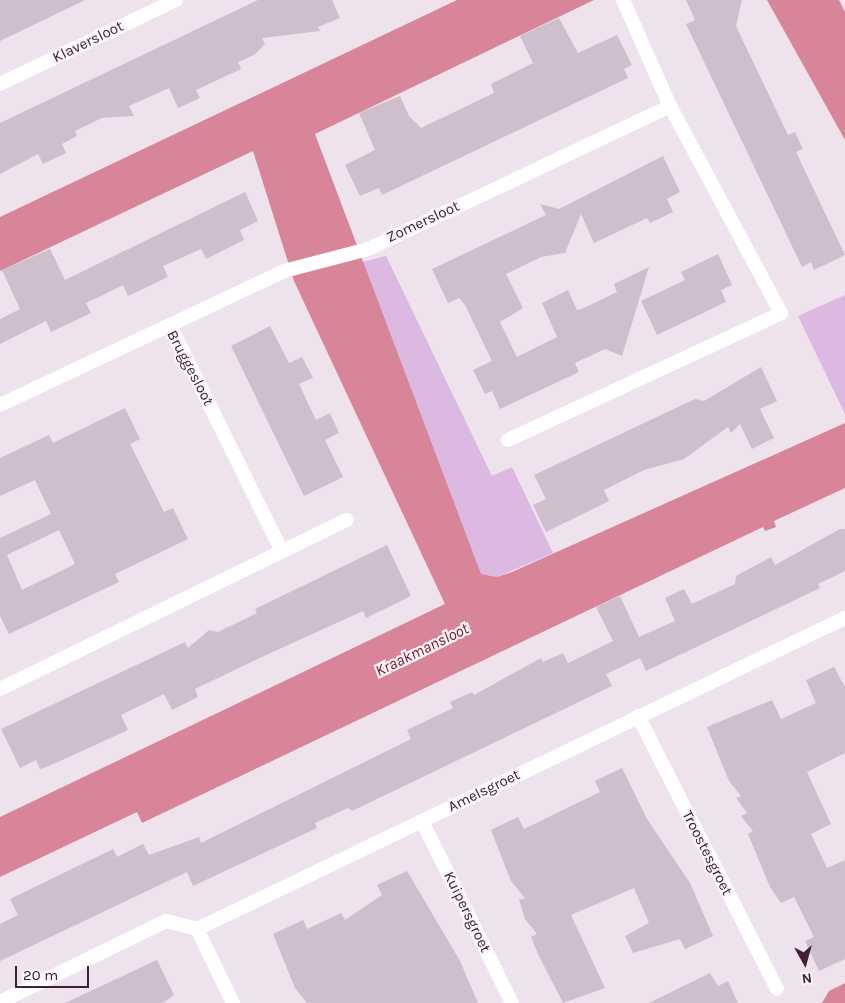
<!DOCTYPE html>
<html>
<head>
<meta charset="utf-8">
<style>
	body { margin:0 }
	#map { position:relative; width:845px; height:1003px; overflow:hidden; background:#eee2ec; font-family:Karla,sans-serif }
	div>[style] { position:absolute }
	.green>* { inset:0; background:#dcb9e1 }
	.water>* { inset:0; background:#d98599 }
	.building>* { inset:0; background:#cfbecc }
	.minor>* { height:14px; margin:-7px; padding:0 7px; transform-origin:7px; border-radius:7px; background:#fff }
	span { translate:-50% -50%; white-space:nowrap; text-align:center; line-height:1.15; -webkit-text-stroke:4.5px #faf4f9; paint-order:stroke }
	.street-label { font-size:15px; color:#412036 }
	.water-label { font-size:16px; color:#84132d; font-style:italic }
	.north { position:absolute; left:780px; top:938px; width:50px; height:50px; -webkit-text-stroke:4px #faf4f9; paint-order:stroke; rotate:173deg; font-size:14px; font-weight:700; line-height:20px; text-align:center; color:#412036 }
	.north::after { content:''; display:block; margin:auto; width:18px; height:22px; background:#412036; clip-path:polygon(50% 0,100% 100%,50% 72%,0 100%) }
	.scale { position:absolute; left:15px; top:966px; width:74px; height:22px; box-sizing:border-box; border:2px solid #412036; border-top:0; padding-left:6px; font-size:15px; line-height:18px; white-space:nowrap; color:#412036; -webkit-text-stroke:4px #faf4f9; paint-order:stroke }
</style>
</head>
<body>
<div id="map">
	<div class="green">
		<div style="clip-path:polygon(386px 256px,492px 476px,512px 467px,553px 553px,497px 577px,481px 574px,476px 566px,362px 262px)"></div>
		<div style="clip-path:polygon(845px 295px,845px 414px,798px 316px)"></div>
	</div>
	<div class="water">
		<div style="clip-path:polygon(457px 0,594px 0,315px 134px,481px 574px,497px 577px,512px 572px,845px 423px,845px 488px,774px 521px,776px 527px,765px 531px,763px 527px,142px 823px,137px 812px,0 877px,0 817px,445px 604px,294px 281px,253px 151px,0 271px,0 217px)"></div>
		<div style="clip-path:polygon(767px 0,839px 0,845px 12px,845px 140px)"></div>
		<div style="clip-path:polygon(845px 983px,845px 1003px,822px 1003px,829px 991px)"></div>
	</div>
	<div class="building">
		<div style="clip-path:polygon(0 0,85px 0,0 41px)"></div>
		<div style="clip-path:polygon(258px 0,332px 0,340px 18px,318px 27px,320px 31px,262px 38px,265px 44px,254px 55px,238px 62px,241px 69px,196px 90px,200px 98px,178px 108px,169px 88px,129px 106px,134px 116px,102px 118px,75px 131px,77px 136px,62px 144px,66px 153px,43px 164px,38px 154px,0 174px,0 123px)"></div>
		<div style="clip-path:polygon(686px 0,742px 0,736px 26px,788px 135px,795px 132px,803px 149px,796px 152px,845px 255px,814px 270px,811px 262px,802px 267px,686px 24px,695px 20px)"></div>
		<div style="clip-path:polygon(559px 18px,578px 53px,617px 35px,632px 65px,624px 69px,628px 78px,382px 195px,379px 188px,360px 196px,345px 165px,375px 150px,359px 113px,400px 96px,409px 116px,421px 128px,494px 93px,491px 84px,533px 63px,520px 36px)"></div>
		<div style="clip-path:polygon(663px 156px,680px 192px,667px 199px,673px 212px,650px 223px,647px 218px,594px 243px,581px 214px,565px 253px,541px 257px,506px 274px,523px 308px,500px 322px,517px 357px,557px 337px,542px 303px,568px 290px,577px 310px,582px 309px,617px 292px,614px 284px,649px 267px,622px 356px,605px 349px,575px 363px,579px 372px,500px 409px,492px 391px,485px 394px,473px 370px,492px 361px,465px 305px,459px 298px,448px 303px,432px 269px,546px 215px,540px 204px,559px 209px)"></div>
		<div style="clip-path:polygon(245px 192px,258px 221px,240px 230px,244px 240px,206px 259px,201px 249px,163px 266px,168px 277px,128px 296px,123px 285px,105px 294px,86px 303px,91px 313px,51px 332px,46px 321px,0 344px,0 319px,20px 309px,2px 270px,50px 249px,65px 280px)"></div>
		<div style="clip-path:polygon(718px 254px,732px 285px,721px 290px,726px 302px,657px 335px,641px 301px,685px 280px,681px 272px)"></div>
		<div style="clip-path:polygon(270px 326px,289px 363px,302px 357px,313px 378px,299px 384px,316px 420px,330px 413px,339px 433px,325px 440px,343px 477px,304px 496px,231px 346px)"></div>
		<div style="clip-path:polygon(761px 367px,777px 401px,760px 409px,774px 438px,752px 449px,740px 424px,731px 433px,728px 427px,684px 459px,644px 470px,604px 490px,609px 501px,546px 532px,533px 505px,546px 499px,534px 475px,695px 399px,704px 401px)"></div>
		<div style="clip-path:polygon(evenodd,125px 408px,140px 439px,130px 444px,164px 512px,173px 508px,188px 539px,115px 574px,119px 582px,9px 634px,0 616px,0 538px,51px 514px,35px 480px,0 496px,0 458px,49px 435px,53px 443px,125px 408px,59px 530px,75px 564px,22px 590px,7px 555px,59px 530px)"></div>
		<div style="clip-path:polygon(840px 529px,845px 529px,845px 571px,818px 584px,820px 588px,646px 671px,640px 658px,606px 674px,612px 686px,352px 811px,348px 808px,315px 823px,317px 828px,193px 886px,187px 872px,0 961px,0 924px,18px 915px,10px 899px,113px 849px,117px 857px,143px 844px,149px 855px,199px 837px,201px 843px,411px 739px,407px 730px,453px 708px,450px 702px,472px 692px,474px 695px,541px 658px,543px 662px,563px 653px,568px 663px,613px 641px,596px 607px,620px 596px,639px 637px,675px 621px,665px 598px,684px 589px,692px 604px,735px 584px,736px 576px,771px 557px,775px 565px)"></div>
		<div style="clip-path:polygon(387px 545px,411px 596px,366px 618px,363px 611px,264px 656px,195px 689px,198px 697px,172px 710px,164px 694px,121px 715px,128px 730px,49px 766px,40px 769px,36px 760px,20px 768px,1px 729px,185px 642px,188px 648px,209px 630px,218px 632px,257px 613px,255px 609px)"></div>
		<div style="clip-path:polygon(834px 667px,845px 687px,845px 753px,807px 772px,831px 824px,811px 834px,827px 868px,845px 860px,845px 959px,819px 971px,805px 941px,814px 937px,794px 897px,781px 903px,770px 887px,748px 834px,753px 831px,741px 816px,747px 813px,736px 798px,741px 796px,729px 781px,707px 727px,772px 700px,781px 719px,816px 703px,806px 680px)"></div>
		<div style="clip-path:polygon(622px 768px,647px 819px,690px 883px,713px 936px,685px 949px,680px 939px,633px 953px,625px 936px,649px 923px,634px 888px,571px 915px,605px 988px,563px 1003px,538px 954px,531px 937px,537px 934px,525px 919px,519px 900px,525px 898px,511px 881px,491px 830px,518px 817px,524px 829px,600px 792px,595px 781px)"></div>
		<div style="clip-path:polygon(407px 871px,460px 961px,478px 1003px,307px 1003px,295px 988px,273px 934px,303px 920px,307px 929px,341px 913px,345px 920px,382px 895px,377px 885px)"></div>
		<div style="clip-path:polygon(157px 960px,174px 995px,163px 1003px,65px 1003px)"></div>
		<div style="clip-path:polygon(710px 973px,718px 986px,728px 981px,738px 1003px,649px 1003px)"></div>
	</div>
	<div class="minor">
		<div style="left:0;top:84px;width:195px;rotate:-25.5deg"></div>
		<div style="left:170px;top:325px;width:126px;rotate:-25.3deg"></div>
		<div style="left:284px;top:271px;width:87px;rotate:-14.7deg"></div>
		<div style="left:368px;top:249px;width:334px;rotate:-25.3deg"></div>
		<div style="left:0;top:405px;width:188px;rotate:-25.2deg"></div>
		<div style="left:170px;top:325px;width:251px;rotate:63.7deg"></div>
		<div style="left:508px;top:440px;width:301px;rotate:-24.9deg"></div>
		<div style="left:781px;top:313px;width:235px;rotate:-118.2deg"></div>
		<div style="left:670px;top:106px;width:116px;rotate:-113.9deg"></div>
		<div style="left:0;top:689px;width:386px;rotate:-26deg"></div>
		<div style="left:638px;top:716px;width:306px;rotate:63deg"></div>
		<div style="left:422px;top:821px;width:203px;rotate:63.7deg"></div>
		<div style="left:0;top:1002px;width:185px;rotate:-26deg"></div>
		<div style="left:166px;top:921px;width:32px;rotate:14deg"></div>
		<div style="left:233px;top:1003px;width:82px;rotate:-115.9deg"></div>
		<div style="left:197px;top:929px;width:719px;rotate:-25.64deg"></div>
	</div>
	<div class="street-label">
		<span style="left:88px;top:42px;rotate:-26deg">Klaversloot</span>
		<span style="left:423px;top:222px;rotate:-25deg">Zomersloot</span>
		<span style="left:190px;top:368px;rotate:62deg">Bruggesloot</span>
		<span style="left:484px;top:791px;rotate:-26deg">Amelsgroet</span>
		<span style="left:707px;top:853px;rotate:63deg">Troostesgroet</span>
		<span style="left:467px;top:912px;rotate:64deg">Kuipersgroet</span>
	</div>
	<div class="water-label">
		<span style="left:422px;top:650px;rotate:-26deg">Kraakmansloot</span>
	</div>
	<div class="north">N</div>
	<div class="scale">20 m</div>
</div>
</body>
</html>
